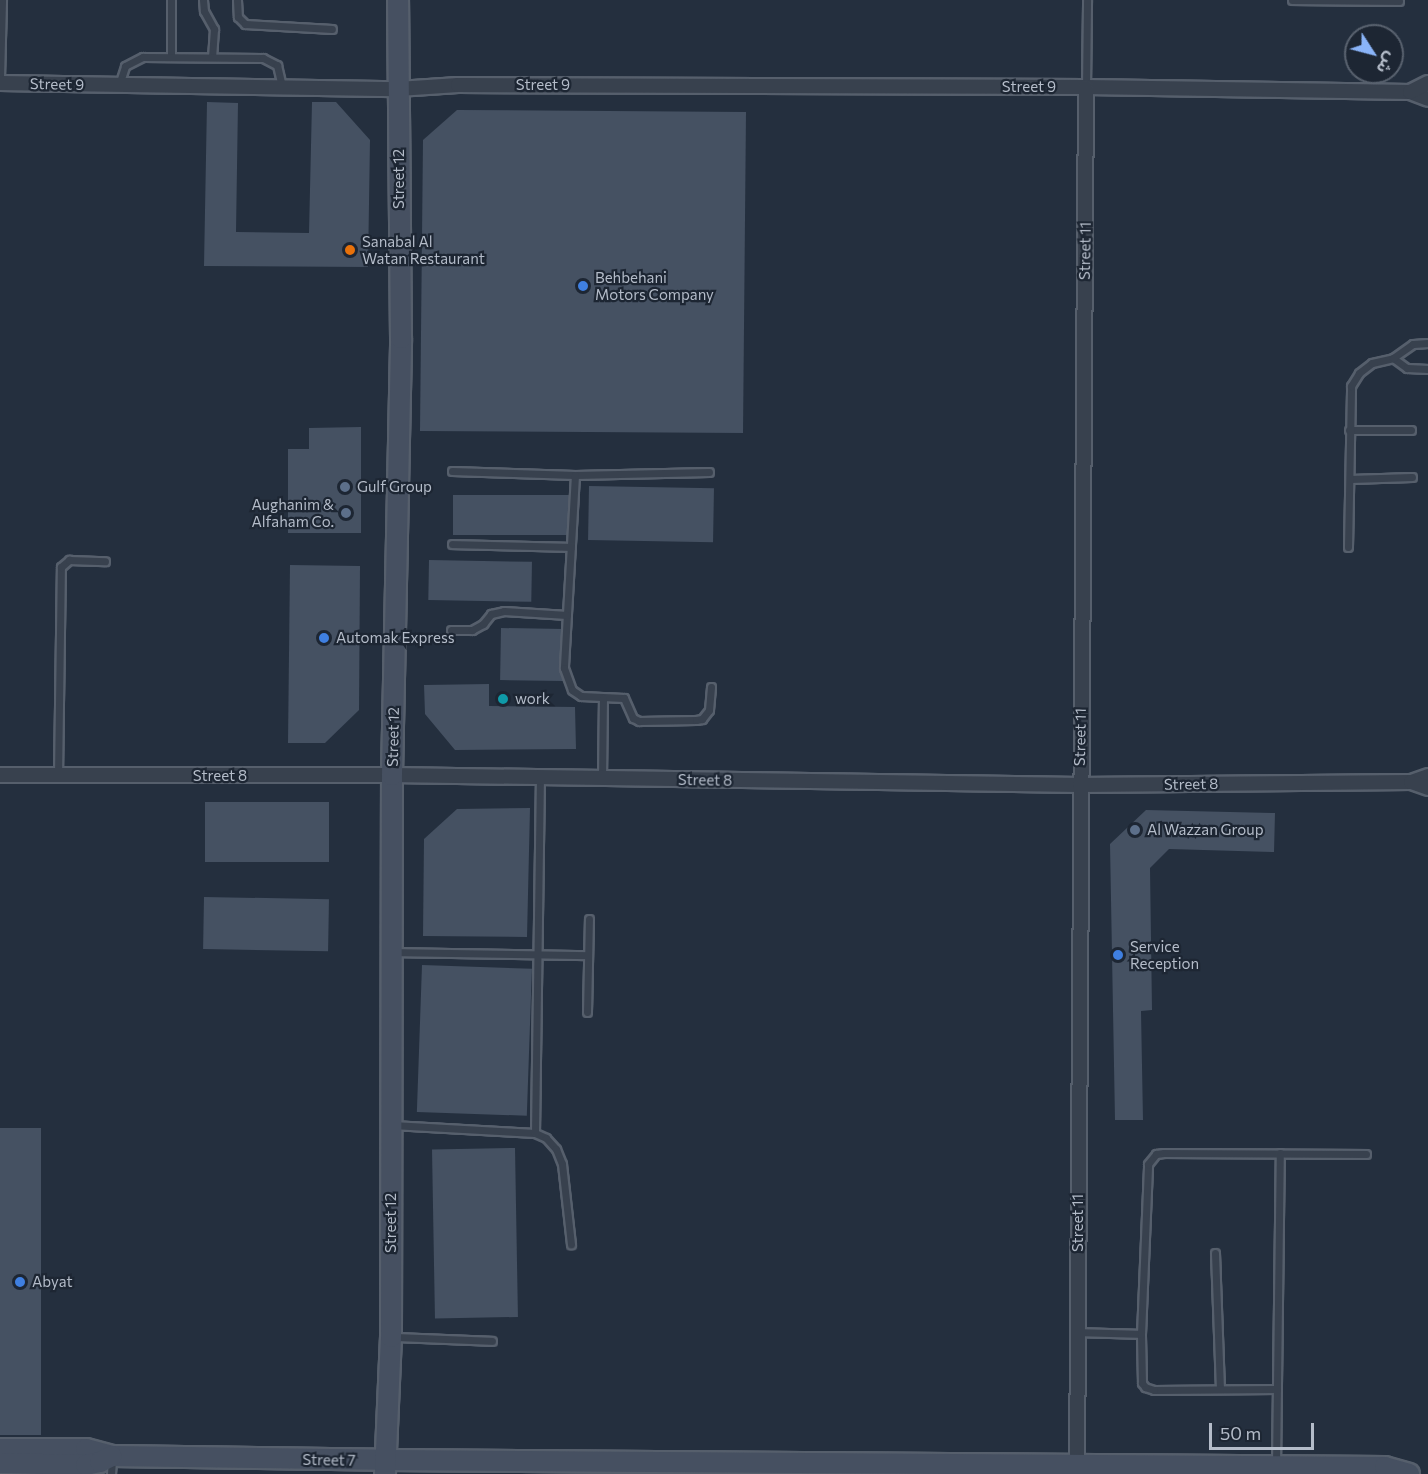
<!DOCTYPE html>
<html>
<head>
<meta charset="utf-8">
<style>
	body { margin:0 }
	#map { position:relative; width:1428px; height:1474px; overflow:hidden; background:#242f3e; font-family:Commissioner,"Noto Sans Arabic",sans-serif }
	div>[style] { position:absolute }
	.building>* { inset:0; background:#455162; transform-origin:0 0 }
	.roads { filter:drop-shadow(2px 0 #565f6c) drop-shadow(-2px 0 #565f6c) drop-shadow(0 2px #565f6c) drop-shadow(0 -2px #565f6c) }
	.lane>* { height:7px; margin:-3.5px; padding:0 3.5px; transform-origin:3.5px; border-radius:3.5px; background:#38414e }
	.street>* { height:14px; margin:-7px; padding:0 7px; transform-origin:7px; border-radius:7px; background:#38414e }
	.secondary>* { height:20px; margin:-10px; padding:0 10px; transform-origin:10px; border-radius:10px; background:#465061 }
	.dots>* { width:16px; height:16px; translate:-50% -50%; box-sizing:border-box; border:3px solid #1d2633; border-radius:50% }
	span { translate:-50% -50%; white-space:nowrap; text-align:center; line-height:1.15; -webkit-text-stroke:4.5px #1d2633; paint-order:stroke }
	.street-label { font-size:15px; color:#b4bcc9 }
	.poi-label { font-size:15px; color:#b4bcc9 }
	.left { translate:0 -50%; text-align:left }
	.right { translate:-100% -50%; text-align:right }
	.north { position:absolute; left:1344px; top:24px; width:60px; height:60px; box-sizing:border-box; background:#1d2633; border:2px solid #59626f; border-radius:50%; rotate:126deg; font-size:16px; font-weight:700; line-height:24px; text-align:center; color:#b4bcc9 }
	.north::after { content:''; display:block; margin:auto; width:21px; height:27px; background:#8ab4f8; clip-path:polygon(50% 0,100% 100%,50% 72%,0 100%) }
	.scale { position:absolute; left:1209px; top:1423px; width:105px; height:27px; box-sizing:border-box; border:3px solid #b4bcc9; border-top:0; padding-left:8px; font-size:18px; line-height:21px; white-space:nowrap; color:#b4bcc9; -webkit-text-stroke:4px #1d2633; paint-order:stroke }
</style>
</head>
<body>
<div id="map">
	<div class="building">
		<div style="clip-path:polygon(207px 102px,238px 103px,236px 232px,309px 233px,312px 102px,336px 102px,370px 140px,368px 267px,204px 266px)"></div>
		<div style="clip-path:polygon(457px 110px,746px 112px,743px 433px,420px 431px,423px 140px)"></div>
		<div style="clip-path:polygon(361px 427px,361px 533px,288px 533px,288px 449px,309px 449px,309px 428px)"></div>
		<div style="left:589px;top:486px;width:125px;height:54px;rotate:1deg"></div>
		<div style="left:571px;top:495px;width:40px;height:118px;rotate:90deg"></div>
		<div style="left:429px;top:560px;width:103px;height:40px;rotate:1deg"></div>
		<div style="clip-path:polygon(290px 565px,360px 566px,359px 710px,325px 743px,288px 743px)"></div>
		<div style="left:501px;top:628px;width:63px;height:52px;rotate:1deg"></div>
		<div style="clip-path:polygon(489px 684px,489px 706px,575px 707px,576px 749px,455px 750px,425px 714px,424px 685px)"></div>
		<div style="left:205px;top:802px;width:124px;height:60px"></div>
		<div style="clip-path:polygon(530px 808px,527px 937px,423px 936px,424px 839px,457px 809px)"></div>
		<div style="clip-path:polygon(1146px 810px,1275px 813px,1274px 852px,1169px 849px,1150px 868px,1152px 1010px,1141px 1011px,1143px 1120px,1115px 1120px,1110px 844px)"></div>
		<div style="left:204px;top:897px;width:125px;height:52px;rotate:1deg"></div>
		<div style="left:422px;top:965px;width:110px;height:147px;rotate:2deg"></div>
		<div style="left:0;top:1128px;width:41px;height:307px"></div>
		<div style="left:515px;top:1148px;width:169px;height:83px;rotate:89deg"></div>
	</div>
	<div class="roads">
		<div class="lane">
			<div style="left:203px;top:0;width:11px;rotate:85deg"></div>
			<div style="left:204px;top:11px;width:21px;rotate:61deg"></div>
			<div style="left:214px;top:29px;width:28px;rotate:94deg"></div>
			<div style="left:237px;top:0;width:17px;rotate:87deg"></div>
			<div style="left:238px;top:17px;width:10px;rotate:45deg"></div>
			<div style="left:245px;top:24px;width:87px;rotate:3.3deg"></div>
			<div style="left:1292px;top:0;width:107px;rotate:0.5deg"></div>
			<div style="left:171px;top:57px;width:57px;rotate:-90deg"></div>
			<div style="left:0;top:78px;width:78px;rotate:-88.5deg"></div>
			<div style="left:119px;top:85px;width:20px;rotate:-72deg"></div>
			<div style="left:125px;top:66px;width:20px;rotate:-27deg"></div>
			<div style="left:143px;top:57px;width:120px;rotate:0.5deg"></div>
			<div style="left:263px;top:58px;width:16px;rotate:27deg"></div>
			<div style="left:277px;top:65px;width:23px;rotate:77deg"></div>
			<div style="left:1086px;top:87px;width:87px;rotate:-89.3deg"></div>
			<div style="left:1393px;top:358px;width:17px;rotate:36deg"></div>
			<div style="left:1407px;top:368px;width:21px;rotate:3deg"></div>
			<div style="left:1349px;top:430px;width:62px"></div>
			<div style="left:452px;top:471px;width:123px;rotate:1.9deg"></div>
			<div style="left:575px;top:475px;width:134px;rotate:-1.3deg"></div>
			<div style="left:575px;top:475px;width:193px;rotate:93.3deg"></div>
			<div style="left:564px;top:668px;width:23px;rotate:70deg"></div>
			<div style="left:572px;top:690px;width:11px;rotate:34deg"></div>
			<div style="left:581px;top:696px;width:43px;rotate:2.7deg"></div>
			<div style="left:624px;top:698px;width:22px;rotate:66deg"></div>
			<div style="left:633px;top:718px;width:7px;rotate:27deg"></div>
			<div style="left:639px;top:721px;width:57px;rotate:-1deg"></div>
			<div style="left:696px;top:720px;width:6px;rotate:-9deg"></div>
			<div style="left:702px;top:719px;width:11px;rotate:-52deg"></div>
			<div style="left:709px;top:710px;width:23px;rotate:-85deg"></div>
			<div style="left:1350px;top:479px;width:62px;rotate:-1.8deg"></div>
			<div style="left:452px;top:544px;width:119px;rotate:1.4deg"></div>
			<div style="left:1348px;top:547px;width:161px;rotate:-88.9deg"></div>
			<div style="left:1351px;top:386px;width:15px;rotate:-58deg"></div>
			<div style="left:1359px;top:373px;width:16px;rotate:-38deg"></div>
			<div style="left:1372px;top:363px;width:22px;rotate:-13deg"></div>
			<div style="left:1393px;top:358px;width:24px;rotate:-35deg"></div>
			<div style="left:1413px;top:344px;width:15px;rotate:-4deg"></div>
			<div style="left:451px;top:630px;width:21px"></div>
			<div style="left:472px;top:630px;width:13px;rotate:-29deg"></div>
			<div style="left:483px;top:624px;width:13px;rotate:-51deg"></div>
			<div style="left:491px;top:614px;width:13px;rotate:-13deg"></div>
			<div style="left:504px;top:611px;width:63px;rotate:3.6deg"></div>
			<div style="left:58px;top:776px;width:209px;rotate:-89.2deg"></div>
			<div style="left:61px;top:567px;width:11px;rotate:-41deg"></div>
			<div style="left:69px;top:560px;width:36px;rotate:2deg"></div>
			<div style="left:602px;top:778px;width:80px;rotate:-89.3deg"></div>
			<div style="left:392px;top:952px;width:196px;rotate:0.9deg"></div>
			<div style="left:587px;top:1012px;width:93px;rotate:-88.8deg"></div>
			<div style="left:392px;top:1125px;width:143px;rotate:3.2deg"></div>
			<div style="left:535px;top:1133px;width:12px;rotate:24deg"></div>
			<div style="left:546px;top:1138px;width:15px;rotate:48deg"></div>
			<div style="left:556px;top:1149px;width:16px;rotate:68deg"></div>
			<div style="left:562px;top:1164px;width:81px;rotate:83.6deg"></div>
			<div style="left:535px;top:1133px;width:355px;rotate:-89.2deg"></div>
			<div style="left:1215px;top:1253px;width:136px;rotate:87.9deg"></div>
			<div style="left:1078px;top:1332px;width:63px;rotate:1.8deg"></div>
			<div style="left:393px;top:1337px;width:99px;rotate:2.3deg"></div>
			<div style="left:1277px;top:1389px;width:123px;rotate:179.5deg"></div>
			<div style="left:1154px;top:1390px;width:9px;rotate:-162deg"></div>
			<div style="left:1145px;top:1387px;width:5px;rotate:-127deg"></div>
			<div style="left:1142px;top:1383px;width:49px;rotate:-91.2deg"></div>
			<div style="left:1141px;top:1334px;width:170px;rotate:-87.6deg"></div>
			<div style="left:1148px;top:1164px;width:13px;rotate:-51deg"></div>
			<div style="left:1156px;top:1154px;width:8px;rotate:-7deg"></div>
			<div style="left:1164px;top:1153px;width:202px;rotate:0.3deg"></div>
			<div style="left:1276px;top:1466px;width:313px;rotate:-89.3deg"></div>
			<div style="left:111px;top:1474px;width:15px;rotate:-86deg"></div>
		</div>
		<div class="street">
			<div style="left:0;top:83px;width:398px;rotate:0.9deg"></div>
			<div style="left:398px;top:89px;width:60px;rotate:-3.8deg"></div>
			<div style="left:458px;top:85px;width:628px;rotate:0.18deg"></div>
			<div style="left:1086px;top:87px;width:324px;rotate:0.9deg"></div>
			<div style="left:1410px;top:92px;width:19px;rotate:21deg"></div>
			<div style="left:1410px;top:92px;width:20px;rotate:-27deg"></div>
			<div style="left:0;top:775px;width:392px"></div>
			<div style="left:392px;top:775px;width:688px;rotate:0.83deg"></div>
			<div style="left:1080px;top:785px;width:331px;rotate:-0.5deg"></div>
			<div style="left:1411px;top:782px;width:18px;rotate:-19deg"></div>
			<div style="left:1411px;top:782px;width:18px;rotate:19deg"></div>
			<div style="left:1077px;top:1474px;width:1387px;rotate:-89.63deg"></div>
		</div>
		<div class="secondary">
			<div style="left:0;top:1449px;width:86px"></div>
			<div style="left:86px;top:1449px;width:27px;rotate:15deg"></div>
			<div style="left:112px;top:1456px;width:273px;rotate:0.8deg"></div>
			<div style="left:385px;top:1460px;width:1000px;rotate:0.4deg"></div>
			<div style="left:1385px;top:1467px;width:25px;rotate:16deg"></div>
			<div style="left:0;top:1463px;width:86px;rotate:1.3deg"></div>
			<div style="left:86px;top:1465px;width:14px;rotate:-12deg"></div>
			<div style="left:100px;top:1462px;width:13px;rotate:-27deg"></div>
			<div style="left:385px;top:1474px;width:137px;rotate:-87.5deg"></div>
			<div style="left:391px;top:1337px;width:562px;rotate:-89.9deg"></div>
			<div style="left:392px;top:775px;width:437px;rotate:-88.8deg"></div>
			<div style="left:401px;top:338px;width:338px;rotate:-90.5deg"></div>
		</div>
	</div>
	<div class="dots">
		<div style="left:350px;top:250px;background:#e8710a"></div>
		<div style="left:583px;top:286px;background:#3f7fe0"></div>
		<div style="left:345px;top:487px;background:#5c6f8a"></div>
		<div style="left:346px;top:513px;background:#5c6f8a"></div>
		<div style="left:324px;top:638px;background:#3f7fe0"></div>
		<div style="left:503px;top:699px;background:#0f9aa8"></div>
		<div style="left:1135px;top:830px;background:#5c6f8a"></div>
		<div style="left:1118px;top:955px;background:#3f7fe0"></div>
		<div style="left:20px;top:1282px;background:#3f7fe0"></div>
	</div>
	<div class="street-label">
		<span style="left:57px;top:84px;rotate:1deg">Street 9</span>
		<span style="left:543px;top:85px">Street 9</span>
		<span style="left:1029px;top:87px">Street 9</span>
		<span style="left:399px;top:179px;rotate:-90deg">Street 12</span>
		<span style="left:1085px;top:251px;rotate:-89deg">Street 11</span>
		<span style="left:393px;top:737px;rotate:-89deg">Street 12</span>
		<span style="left:1080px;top:737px;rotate:-89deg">Street 11</span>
		<span style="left:220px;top:776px">Street 8</span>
		<span style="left:705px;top:780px;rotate:1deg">Street 8</span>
		<span style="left:1191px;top:784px;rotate:-1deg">Street 8</span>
		<span style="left:391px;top:1223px;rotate:-90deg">Street 12</span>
		<span style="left:1078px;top:1223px;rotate:-90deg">Street 11</span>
		<span style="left:329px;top:1460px;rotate:1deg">Street 7</span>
	</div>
	<div class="poi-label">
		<span class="left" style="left:362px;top:250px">Sanabal Al<br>Watan Restaurant</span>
		<span class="left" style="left:595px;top:286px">Behbehani<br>Motors Company</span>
		<span class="left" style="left:357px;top:487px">Gulf Group</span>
		<span class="right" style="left:334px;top:513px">Aughanim &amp;<br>Alfaham Co.</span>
		<span class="left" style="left:336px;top:638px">Automak Express</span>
		<span class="left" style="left:515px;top:699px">work</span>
		<span class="left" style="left:1147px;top:830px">Al Wazzan Group</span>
		<span class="left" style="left:1130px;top:955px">Service<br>Reception</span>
		<span class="left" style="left:32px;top:1282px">Abyat</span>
	</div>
	<div class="north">ش</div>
	<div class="scale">50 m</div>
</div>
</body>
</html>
